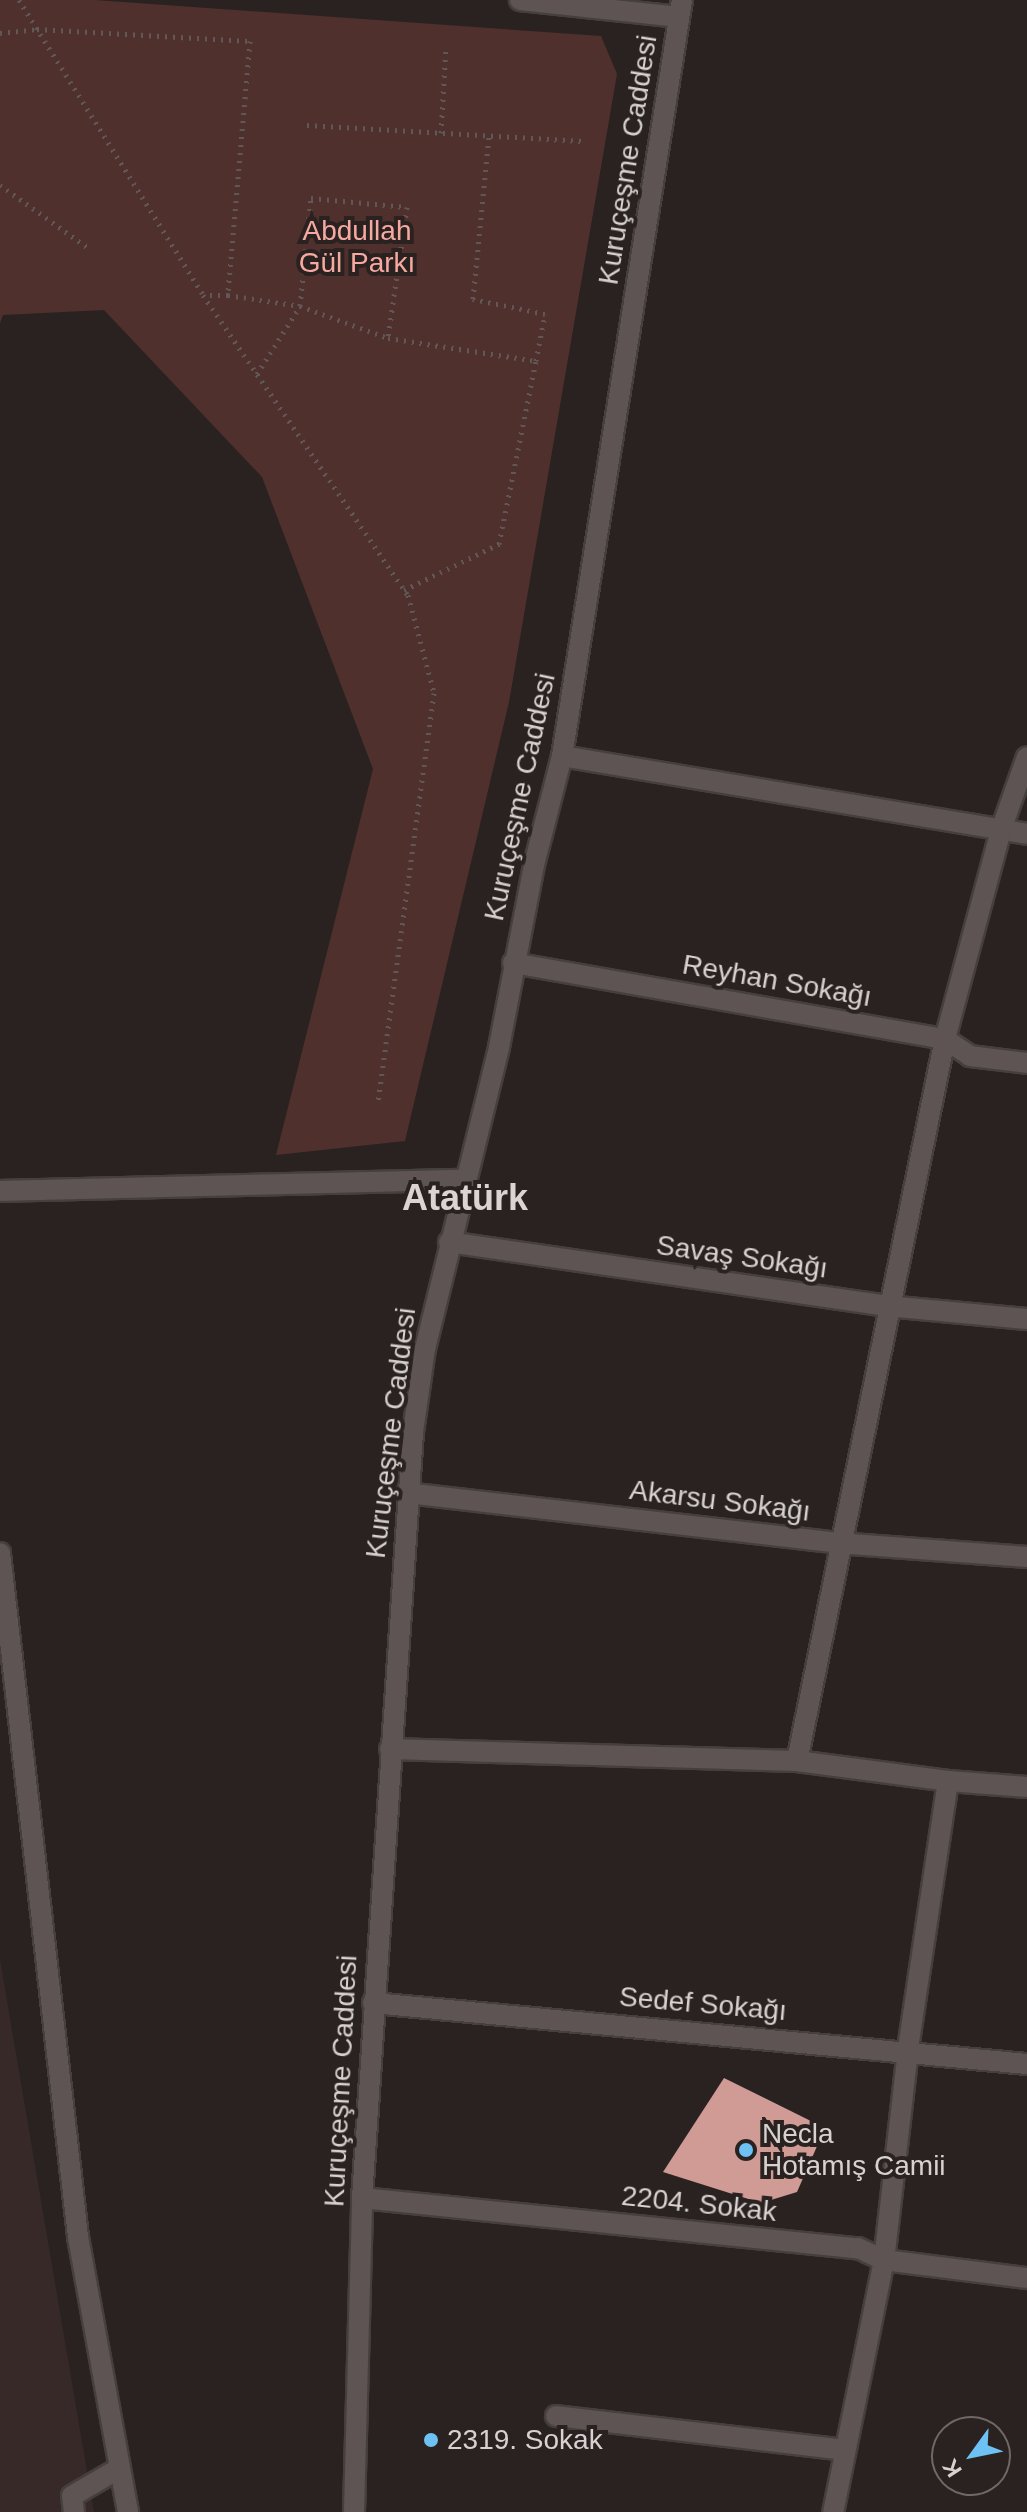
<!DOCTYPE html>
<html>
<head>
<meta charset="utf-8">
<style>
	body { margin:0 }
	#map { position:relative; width:1027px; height:2512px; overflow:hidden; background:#292221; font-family:Arial,sans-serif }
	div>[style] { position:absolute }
	.built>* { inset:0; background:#362927 }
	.green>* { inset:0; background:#4f302d }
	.building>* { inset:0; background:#d09b95 }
	.path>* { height:5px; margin-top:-2.5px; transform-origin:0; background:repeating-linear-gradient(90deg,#5f5857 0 2px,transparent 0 8px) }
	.roads { filter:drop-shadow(2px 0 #453f3e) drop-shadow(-2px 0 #453f3e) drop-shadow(0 2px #453f3e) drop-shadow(0 -2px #453f3e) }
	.minor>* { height:20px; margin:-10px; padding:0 10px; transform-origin:10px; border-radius:10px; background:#5d5453 }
	.tertiary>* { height:20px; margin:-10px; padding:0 10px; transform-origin:10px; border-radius:10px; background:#5d5453 }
	.dots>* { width:22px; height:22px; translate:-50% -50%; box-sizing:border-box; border:4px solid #292221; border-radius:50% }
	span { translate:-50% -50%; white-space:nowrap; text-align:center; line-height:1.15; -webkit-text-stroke:8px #292221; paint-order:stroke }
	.street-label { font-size:28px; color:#d7d2d1 }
	.park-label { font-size:28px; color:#f7a8a0 }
	.poi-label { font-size:28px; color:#d7d2d1 }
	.left { translate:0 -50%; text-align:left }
	.district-label { font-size:36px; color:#ddd3d1; font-weight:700 }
	.north { position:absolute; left:931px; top:2416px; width:80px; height:80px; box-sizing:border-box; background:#292221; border:2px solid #6f6867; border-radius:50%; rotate:237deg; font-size:22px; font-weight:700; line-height:32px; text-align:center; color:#d7d2d1 }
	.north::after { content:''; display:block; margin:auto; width:28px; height:36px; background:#6dc2f3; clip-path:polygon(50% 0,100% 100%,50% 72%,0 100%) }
</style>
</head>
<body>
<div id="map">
	<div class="built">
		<div style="clip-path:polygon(0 1959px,94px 2512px,0 2512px)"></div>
	</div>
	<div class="green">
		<div style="clip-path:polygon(0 0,95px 0,601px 36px,617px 74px,509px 702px,405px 1141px,276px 1155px,373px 769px,262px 477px,104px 310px,3px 315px,0 323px)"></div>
	</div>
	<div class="building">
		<div style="clip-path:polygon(724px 2078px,825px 2128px,797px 2192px,761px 2203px,663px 2172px)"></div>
	</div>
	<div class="path">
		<div style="left:19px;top:0;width:348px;rotate:58deg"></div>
		<div style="left:203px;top:295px;width:363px;rotate:55.7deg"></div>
		<div style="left:408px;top:595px;width:101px;rotate:75.1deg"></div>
		<div style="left:434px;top:693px;width:413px;rotate:97.8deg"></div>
		<div style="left:0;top:33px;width:37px;rotate:-6deg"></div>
		<div style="left:37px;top:29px;width:213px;rotate:3.2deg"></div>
		<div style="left:250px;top:41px;width:255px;rotate:95deg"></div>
		<div style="left:228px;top:295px;width:24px;rotate:180deg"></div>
		<div style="left:307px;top:125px;width:276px;rotate:3.3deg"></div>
		<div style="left:441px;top:133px;width:87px;rotate:-86.7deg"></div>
		<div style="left:0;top:185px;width:107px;rotate:35.5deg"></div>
		<div style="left:228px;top:295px;width:73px;rotate:8.7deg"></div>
		<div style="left:300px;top:306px;width:94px;rotate:20deg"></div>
		<div style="left:388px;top:338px;width:150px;rotate:8.8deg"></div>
		<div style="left:257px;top:374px;width:80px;rotate:-57.7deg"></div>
		<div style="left:300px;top:306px;width:109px;rotate:-84.2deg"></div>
		<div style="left:311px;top:198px;width:96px;rotate:5.4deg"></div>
		<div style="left:407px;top:207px;width:132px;rotate:98.3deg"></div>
		<div style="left:404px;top:590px;width:106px;rotate:-25.8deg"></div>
		<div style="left:499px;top:544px;width:187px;rotate:-78.6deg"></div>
		<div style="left:536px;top:361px;width:48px;rotate:-79.2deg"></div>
		<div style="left:545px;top:314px;width:74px;rotate:-168.2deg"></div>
		<div style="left:473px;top:299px;width:165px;rotate:-84.4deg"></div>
	</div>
	<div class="roads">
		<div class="minor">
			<div style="left:562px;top:756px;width:471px;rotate:9.5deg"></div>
			<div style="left:513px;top:963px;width:439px;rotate:10deg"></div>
			<div style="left:945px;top:1039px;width:30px;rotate:34deg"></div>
			<div style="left:970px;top:1056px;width:57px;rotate:7deg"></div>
			<div style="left:0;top:1191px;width:462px;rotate:-1.4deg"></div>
			<div style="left:449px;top:1242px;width:442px;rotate:8.3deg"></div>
			<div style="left:886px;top:1306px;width:142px;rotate:5.3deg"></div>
			<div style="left:407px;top:1493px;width:433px;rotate:6.6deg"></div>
			<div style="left:837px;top:1543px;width:191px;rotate:4.2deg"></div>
			<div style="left:390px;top:1749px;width:407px;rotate:1.7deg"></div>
			<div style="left:797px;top:1761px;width:152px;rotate:7.5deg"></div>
			<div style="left:948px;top:1781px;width:272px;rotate:98.5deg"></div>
			<div style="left:908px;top:2050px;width:211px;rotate:96.5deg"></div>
			<div style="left:884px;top:2260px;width:257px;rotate:101.4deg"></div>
			<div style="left:797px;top:1761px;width:737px;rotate:-78.42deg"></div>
			<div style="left:945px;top:1039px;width:216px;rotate:-75deg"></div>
			<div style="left:1001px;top:830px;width:77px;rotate:-70.4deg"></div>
			<div style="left:948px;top:1781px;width:79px;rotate:4.3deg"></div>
			<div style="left:373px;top:2003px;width:657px;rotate:5.33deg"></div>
			<div style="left:362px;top:2198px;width:499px;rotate:5.8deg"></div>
			<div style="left:858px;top:2248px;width:29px;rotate:25deg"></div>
			<div style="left:884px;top:2260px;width:144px;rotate:7.2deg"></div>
			<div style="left:556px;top:2416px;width:290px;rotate:6.7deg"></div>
			<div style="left:74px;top:2512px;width:16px;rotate:-97deg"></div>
			<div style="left:72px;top:2496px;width:53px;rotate:-30.4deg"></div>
		</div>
		<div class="tertiary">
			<div style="left:520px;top:0;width:160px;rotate:6.1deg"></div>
			<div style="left:0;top:1553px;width:688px;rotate:83.49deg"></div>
			<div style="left:78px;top:2237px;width:280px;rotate:79.7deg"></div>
			<div style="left:354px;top:2512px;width:314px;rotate:-88.5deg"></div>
			<div style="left:362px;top:2198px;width:768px;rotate:-86.19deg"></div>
			<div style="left:413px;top:1432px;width:84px;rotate:-81.8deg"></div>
			<div style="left:425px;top:1349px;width:311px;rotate:-76.2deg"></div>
			<div style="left:499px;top:1047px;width:185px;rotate:-79.1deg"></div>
			<div style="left:534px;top:865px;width:113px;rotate:-75.6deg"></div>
			<div style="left:562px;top:756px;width:765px;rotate:-80.98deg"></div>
		</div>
	</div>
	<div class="dots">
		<div style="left:746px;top:2150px;background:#6dc2f3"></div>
		<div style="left:431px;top:2440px;background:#6dc2f3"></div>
	</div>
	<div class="street-label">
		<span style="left:628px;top:160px;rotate:-81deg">Kuruçeşme Caddesi</span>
		<span style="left:520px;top:797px;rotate:-78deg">Kuruçeşme Caddesi</span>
		<span style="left:777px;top:981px;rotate:10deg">Reyhan Sokağı</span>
		<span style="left:742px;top:1257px;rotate:8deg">Savaş Sokağı</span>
		<span style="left:391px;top:1433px;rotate:-83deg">Kuruçeşme Caddesi</span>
		<span style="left:720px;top:1501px;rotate:7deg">Akarsu Sokağı</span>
		<span style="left:703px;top:2004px;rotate:5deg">Sedef Sokağı</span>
		<span style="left:341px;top:2081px;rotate:-87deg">Kuruçeşme Caddesi</span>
		<span style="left:699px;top:2204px;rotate:6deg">2204. Sokak</span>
	</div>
	<div class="park-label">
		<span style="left:357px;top:247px">Abdullah<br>Gül Parkı</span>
	</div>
	<div class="poi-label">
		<span class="left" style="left:762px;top:2150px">Necla<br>Hotamış Camii</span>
		<span class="left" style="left:447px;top:2440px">2319. Sokak</span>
	</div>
	<div class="district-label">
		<span style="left:465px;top:1198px">Atatürk</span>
	</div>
	<div class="north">K</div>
</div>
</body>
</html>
